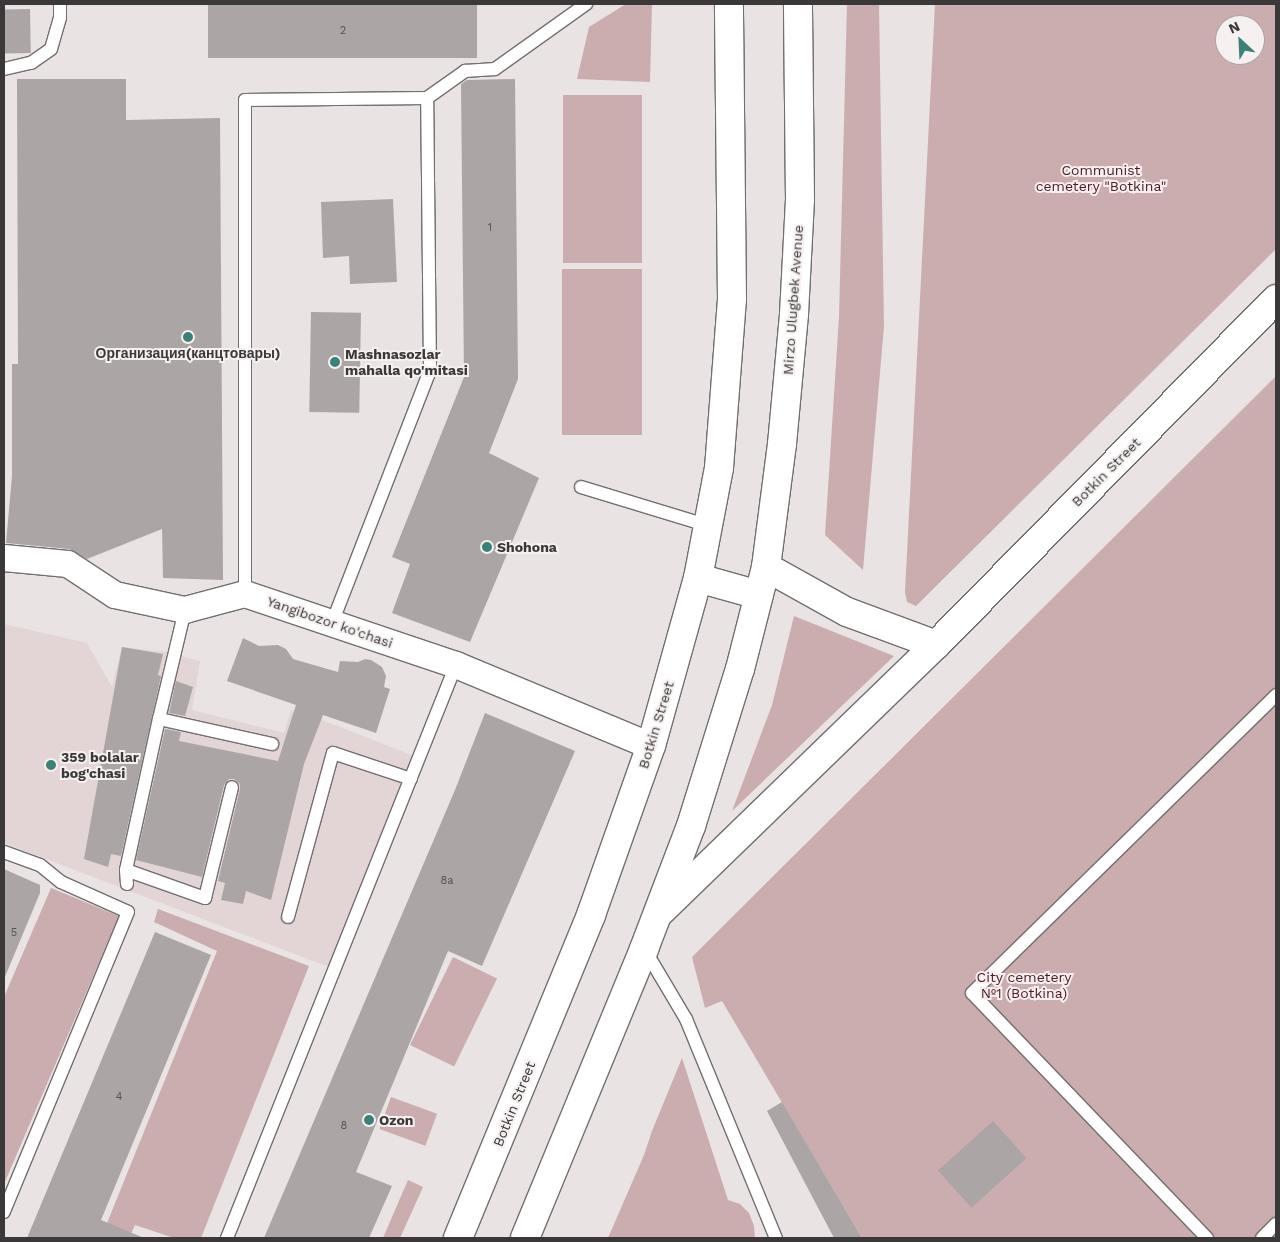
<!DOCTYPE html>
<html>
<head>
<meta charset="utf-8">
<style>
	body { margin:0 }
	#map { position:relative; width:1280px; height:1242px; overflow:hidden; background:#e9e3e3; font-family:"Work Sans",sans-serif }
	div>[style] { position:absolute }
	.built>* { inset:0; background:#e3d4d5 }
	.green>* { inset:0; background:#cbacaf; transform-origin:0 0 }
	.building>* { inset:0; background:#aba5a6; transform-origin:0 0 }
	.roads { filter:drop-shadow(1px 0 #736e6f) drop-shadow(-1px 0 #736e6f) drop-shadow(0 1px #736e6f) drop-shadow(0 -1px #736e6f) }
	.service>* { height:12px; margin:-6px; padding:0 6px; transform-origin:6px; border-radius:6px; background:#fff }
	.minor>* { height:26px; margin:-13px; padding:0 13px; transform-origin:13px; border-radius:13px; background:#fff }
	.tertiary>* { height:28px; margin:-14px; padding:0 14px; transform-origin:14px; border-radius:14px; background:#fff }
	.primary>* { height:28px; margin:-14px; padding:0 14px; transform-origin:14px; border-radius:14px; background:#fff }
	.dots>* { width:14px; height:14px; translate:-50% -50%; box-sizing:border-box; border:2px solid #f6f0f0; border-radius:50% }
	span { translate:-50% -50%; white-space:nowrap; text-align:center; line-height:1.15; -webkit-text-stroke:4px #f6f0f0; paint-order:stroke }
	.number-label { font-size:11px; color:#565354 }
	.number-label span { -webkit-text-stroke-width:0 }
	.park-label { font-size:14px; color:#4e1823 }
	.street-label { font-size:14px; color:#3a3838 }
	.poi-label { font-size:14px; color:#3a3838; font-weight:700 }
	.left { translate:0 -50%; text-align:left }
	.frame { position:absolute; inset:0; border:5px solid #3a3838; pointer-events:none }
	.north { position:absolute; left:1215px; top:15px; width:50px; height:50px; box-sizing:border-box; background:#f6f0f0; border:1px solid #aba6a6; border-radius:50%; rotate:335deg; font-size:14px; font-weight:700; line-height:20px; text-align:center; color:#3a3838 }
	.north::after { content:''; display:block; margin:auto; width:18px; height:22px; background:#3b8178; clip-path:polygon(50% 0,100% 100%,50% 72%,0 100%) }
</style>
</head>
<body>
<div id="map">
	<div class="built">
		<div style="clip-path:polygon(4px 624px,87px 643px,112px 687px,122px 647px,166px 652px,200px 661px,192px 710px,284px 733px,291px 710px,320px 719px,419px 758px,334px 969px,4px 843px)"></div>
	</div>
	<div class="green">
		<div style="clip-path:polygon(626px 4px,652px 4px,650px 82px,577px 79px,589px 27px)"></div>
		<div style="clip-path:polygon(847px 4px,879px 4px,884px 326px,863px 570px,825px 535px,839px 317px)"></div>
		<div style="clip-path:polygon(evenodd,935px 4px,1276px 4px,1276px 249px,916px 606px,907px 602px,905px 592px,935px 4px,1225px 25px,1255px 25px,1255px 55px,1225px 55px,1225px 25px)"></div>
		<div style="left:563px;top:95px;width:79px;height:168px"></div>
		<div style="left:562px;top:269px;width:80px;height:166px"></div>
		<div style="clip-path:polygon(1276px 376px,1276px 1238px,862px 1238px,722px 1001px,705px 1008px,692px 957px)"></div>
		<div style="clip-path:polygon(794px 616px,894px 656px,732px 811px,772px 705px)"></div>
		<div style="clip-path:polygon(51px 888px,119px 916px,4px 1184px,4px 997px)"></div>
		<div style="clip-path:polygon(158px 909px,309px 966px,201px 1238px,174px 1238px,135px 1225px,129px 1238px,101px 1238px,217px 951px,154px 922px)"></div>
		<div style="left:453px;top:957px;width:49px;height:98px;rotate:26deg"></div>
		<div style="clip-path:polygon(682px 1058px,728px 1200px,740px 1204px,749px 1213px,754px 1226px,755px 1238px,608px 1238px,644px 1155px,652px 1131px)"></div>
		<div style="left:391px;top:1097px;width:49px;height:34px;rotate:20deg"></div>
		<div style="clip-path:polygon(408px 1180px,423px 1187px,400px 1238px,383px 1238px)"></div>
	</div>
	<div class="building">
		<div style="left:477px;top:4px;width:54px;height:269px;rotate:90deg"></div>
		<div style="left:30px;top:9px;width:44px;height:26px;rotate:89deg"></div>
		<div style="clip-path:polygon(17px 79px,126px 79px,126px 120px,220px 118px,223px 580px,163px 578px,162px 529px,87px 559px,69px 549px,6px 543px,12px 476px,12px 364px,18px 364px)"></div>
		<div style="clip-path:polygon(515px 79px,518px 379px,489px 453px,539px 478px,470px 642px,392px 613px,410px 564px,392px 557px,464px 377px,461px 84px,467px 80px)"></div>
		<div style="clip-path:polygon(393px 199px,397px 282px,350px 284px,349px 256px,323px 258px,321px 202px)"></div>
		<div style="left:311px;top:312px;width:50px;height:100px;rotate:1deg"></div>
		<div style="clip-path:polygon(243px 638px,259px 646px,278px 645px,286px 649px,293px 659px,338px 672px,340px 661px,358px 662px,365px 659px,371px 660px,382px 667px,386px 676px,384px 687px,390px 689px,376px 733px,323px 715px,304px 764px,271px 900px,246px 891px,243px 904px,221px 900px,225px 883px,218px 881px,240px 789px,240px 784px,234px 779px,229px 779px,224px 785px,202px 877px,136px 860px,165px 729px,181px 732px,179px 741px,278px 761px,296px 705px,227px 681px)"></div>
		<div style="clip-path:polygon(122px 647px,163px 654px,158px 675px,161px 676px,121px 856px,111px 854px,108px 867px,84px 859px)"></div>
		<div style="clip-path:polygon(176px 681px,193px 687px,185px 716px,169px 713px)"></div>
		<div style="clip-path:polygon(485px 713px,575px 751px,482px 966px,448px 951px,356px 1172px,392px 1186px,369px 1238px,264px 1238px,455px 790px)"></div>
		<div style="clip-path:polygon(4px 869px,40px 885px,40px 893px,4px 979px)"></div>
		<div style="clip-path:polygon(155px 932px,211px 955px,101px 1220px,144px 1238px,27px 1238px)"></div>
		<div style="clip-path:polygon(782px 1102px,862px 1238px,834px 1238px,767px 1111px)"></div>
		<div style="left:993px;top:1121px;width:50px;height:74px;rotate:48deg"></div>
	</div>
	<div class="roads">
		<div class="service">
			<div style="left:4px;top:69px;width:28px;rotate:-13deg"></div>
			<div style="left:31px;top:63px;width:24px;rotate:-35deg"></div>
			<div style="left:51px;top:49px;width:32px;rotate:-74deg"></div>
			<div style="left:60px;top:18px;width:14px;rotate:-90deg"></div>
			<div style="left:581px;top:487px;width:134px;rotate:16.9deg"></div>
			<div style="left:245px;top:594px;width:494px;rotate:-90deg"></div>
			<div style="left:245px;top:100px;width:182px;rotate:-0.6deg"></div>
			<div style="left:427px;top:98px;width:47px;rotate:-35.4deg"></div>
			<div style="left:465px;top:71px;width:30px;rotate:-4deg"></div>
			<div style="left:495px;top:69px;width:112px;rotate:-35.5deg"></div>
			<div style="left:332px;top:623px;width:271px;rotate:-68.8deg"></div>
			<div style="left:430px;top:370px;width:272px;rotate:-90.6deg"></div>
			<div style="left:159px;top:719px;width:116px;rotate:12.5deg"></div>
			<div style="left:4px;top:852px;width:38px;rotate:20deg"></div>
			<div style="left:40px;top:865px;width:27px;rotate:39deg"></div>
			<div style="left:61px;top:882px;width:73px;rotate:24.1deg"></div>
			<div style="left:128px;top:912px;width:325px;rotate:112.5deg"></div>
			<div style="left:126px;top:870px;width:84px;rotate:19.5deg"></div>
			<div style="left:205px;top:898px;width:114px;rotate:-76.3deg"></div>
			<div style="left:127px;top:884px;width:14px;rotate:-94deg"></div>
			<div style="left:126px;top:870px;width:155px;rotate:-77.7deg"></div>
			<div style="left:159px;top:719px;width:112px;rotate:-76.6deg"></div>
			<div style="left:288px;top:917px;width:170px;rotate:-74.7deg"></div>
			<div style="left:333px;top:753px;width:82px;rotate:18.4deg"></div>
			<div style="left:645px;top:950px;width:80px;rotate:59.3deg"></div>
			<div style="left:686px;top:1019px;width:237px;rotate:67.7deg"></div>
			<div style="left:227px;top:1238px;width:617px;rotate:-68.22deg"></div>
			<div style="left:1207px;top:1238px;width:339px;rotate:-133.8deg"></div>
			<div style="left:972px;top:993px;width:426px;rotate:-44.4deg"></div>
			<div style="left:1262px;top:1238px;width:20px;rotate:-45deg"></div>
		</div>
		<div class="minor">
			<div style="left:4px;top:558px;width:64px;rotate:5.4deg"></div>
			<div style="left:68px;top:564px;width:56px;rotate:33.4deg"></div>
			<div style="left:115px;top:595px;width:72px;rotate:12.1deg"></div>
			<div style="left:185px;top:610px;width:62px;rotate:-14.9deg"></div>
			<div style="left:245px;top:594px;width:223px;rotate:18.6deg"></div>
			<div style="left:456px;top:665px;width:211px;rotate:22.6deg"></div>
		</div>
		<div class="tertiary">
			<div style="left:766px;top:567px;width:93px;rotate:29.1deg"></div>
			<div style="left:847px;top:612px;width:95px;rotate:20.3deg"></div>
			<div style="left:658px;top:914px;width:387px;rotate:-44.1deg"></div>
			<div style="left:936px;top:645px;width:485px;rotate:-45.5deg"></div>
		</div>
		<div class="primary">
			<div style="left:698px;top:578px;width:63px;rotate:15.6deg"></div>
			<div style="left:458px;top:1238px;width:349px;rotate:-67.6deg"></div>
			<div style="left:591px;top:915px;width:179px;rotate:-70.5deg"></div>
			<div style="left:651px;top:746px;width:174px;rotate:-74.4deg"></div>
			<div style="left:698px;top:578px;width:112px;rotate:-79.2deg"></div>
			<div style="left:719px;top:468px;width:169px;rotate:-85.6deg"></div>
			<div style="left:732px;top:299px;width:295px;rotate:-90.6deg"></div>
			<div style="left:525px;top:1238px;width:313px;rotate:-67.6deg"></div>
			<div style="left:644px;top:949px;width:132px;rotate:-69.1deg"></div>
			<div style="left:691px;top:826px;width:164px;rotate:-72.7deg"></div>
			<div style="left:740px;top:669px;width:105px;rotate:-75.7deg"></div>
			<div style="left:766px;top:567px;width:124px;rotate:-82.6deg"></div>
			<div style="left:782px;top:444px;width:131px;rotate:-84.7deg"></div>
			<div style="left:794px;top:314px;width:114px;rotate:-87deg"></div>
			<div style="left:800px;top:200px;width:196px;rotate:-90.6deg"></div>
		</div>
	</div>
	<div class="dots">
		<div style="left:188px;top:337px;background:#3b8178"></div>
		<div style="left:335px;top:362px;background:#3b8178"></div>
		<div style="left:487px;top:547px;background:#3b8178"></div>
		<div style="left:51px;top:765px;background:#3b8178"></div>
		<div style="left:369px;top:1120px;background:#3b8178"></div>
	</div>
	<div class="number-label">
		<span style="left:343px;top:31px">2</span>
		<span style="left:490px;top:228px">1</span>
		<span style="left:447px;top:881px">8a</span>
		<span style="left:14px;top:933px">5</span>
		<span style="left:119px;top:1097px">4</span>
		<span style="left:344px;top:1126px">8</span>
	</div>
	<div class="park-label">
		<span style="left:1101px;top:178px">Communist<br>cemetery "Botkina"</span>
		<span style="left:1024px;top:985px">City cemetery<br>№1 (Botkina)</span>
	</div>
	<div class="street-label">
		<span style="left:793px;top:300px;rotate:-86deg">Mirzo Ulugbek Avenue</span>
		<span style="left:1106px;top:472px;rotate:-45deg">Botkin Street</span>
		<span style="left:330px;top:622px;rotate:19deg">Yangibozor ko'chasi</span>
		<span style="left:656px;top:725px;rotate:-73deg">Botkin Street</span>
		<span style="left:514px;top:1104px;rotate:-68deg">Botkin Street</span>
	</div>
	<div class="poi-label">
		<span style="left:188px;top:353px">Организация(канцтовары)</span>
		<span class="left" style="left:345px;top:362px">Mashnasozlar<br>mahalla qo'mitasi</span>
		<span class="left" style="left:497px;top:547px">Shohona</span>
		<span class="left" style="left:61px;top:765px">359 bolalar<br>bog'chasi</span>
		<span class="left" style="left:379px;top:1120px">Ozon</span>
	</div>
	<div class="frame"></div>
	<div class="north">N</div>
</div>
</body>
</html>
